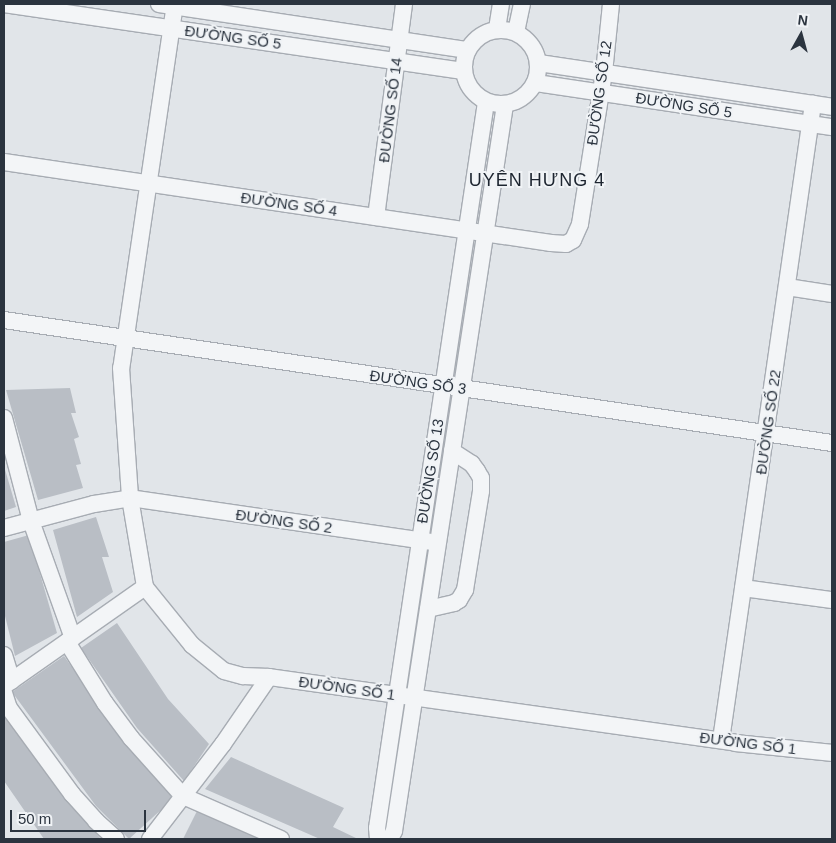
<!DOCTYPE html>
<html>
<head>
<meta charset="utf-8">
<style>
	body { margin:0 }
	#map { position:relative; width:836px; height:843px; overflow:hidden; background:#e1e5e9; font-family:Helvetica,sans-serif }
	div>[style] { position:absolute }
	.building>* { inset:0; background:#b9bec5 }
	.roads { filter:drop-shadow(1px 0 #a7acb3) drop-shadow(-1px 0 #a7acb3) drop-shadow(0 1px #a7acb3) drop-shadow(0 -1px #a7acb3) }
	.street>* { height:16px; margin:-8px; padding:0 8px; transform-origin:8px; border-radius:8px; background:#f3f5f7 }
	.street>.ring { margin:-8px; padding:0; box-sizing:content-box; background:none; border:16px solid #f3f5f7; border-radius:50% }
	span { translate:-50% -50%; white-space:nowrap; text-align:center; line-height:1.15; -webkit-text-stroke:4px #f0f3f6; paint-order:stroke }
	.street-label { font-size:15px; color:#2b343f }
	.quarter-label { font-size:18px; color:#1d2530; letter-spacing:1px }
	.frame { position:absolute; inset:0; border:5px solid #2b343f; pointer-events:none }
	.north { position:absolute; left:776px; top:10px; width:50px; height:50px; -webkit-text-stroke:4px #f0f3f6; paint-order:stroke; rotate:7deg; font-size:14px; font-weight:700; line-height:20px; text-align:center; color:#2b343f }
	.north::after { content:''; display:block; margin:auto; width:18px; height:22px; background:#2b343f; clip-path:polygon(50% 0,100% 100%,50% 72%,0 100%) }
	.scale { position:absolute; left:10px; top:810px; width:136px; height:22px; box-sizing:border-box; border:2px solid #2b343f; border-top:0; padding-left:6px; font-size:15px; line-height:18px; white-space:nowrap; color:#2b343f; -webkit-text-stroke:4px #f0f3f6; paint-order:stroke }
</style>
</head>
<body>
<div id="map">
	<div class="building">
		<div style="clip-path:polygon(70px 388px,76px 413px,71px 413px,79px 437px,74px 439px,81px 464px,76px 465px,83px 488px,38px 500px,6px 390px)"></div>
		<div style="clip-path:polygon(4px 466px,16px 507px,4px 511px)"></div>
		<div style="clip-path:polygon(96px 517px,109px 557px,102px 557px,113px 592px,77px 617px,53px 530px)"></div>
		<div style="clip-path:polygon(29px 535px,57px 633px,15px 656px,4px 612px,4px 542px)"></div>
		<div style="clip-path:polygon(117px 623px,168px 699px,209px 744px,184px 781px,137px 728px,81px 648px)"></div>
		<div style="clip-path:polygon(64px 656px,120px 735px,174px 798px,129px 839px,96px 806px,12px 692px)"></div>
		<div style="clip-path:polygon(4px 714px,64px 797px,101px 839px,44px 839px,4px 781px)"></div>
		<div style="clip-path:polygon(231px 757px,344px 808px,333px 827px,358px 839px,320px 839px,205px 789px)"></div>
		<div style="clip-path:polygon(197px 811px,263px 839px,183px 839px)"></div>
	</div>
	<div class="roads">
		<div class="street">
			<div style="left:4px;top:4px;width:464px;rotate:8.3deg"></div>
			<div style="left:159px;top:4px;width:312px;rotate:8.5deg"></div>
			<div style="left:175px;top:4px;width:368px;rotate:98.4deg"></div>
			<div style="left:121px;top:368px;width:130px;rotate:86deg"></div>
			<div style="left:130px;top:498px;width:90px;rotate:80.4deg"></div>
			<div style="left:145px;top:587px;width:75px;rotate:51deg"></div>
			<div style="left:192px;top:645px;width:41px;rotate:39.1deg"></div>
			<div style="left:224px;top:671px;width:20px;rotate:15deg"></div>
			<div style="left:243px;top:676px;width:26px;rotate:2deg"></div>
			<div style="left:269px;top:677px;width:472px;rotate:8deg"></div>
			<div style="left:736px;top:743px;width:97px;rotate:5.9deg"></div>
			<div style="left:497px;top:29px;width:25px;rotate:-81deg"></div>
			<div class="ring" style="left:464px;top:30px;width:58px;height:58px"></div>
			<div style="left:516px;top:32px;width:29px;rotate:-78deg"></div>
			<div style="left:539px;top:63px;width:296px;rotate:8.5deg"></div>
			<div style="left:536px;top:83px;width:299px;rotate:8.5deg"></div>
			<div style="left:4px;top:162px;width:553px;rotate:8.42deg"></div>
			<div style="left:551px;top:243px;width:15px;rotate:4deg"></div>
			<div style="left:566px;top:244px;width:8px;rotate:-30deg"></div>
			<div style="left:573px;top:240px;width:17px;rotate:-66deg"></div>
			<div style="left:580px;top:224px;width:153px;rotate:-81deg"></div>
			<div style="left:604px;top:73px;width:69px;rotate:-84.2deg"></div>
			<div style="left:376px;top:217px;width:215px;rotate:-82.5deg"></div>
			<div style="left:787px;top:287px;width:46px;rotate:8.8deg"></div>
			<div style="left:4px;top:320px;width:837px;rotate:8.45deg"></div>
			<div style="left:4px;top:418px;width:106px;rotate:75.3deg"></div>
			<div style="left:31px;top:521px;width:124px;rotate:70.3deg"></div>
			<div style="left:4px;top:528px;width:93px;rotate:-14.9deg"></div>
			<div style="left:94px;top:504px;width:36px;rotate:-9deg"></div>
			<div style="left:130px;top:498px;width:303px;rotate:8.3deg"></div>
			<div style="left:743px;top:588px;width:90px;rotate:7.7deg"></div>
			<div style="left:428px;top:609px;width:27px;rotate:-13deg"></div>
			<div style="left:454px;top:603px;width:6px;rotate:-31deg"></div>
			<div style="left:459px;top:600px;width:12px;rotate:-59deg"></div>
			<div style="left:465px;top:590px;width:100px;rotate:-80.8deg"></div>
			<div style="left:481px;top:491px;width:13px;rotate:-90deg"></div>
			<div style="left:481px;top:478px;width:8px;rotate:-120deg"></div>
			<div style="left:477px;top:471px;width:9px;rotate:-126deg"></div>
			<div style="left:472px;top:464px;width:24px;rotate:-147deg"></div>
			<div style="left:67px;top:642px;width:72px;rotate:58.1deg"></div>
			<div style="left:105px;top:703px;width:44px;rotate:53.4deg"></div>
			<div style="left:131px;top:738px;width:78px;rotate:48.1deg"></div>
			<div style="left:183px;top:796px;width:107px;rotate:23.7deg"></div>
			<div style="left:4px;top:655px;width:27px;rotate:73deg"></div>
			<div style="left:4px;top:686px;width:172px;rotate:-35.1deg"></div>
			<div style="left:4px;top:693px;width:16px;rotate:72deg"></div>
			<div style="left:9px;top:708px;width:107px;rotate:53.8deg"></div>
			<div style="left:72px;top:794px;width:36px;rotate:48deg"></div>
			<div style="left:96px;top:821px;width:27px;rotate:42deg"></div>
			<div style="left:721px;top:740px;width:643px;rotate:-81.77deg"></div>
			<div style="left:150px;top:839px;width:120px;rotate:-52.5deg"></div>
			<div style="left:223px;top:744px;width:81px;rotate:-55.5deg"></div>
			<div style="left:378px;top:839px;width:11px;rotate:-95deg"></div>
			<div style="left:377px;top:828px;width:734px;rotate:-81.46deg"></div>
			<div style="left:390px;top:839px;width:9px;rotate:-63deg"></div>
			<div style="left:394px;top:831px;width:734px;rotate:-81.31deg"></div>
		</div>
	</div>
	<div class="street-label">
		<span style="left:233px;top:37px;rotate:8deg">ĐƯỜNG SỐ 5</span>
		<span style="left:599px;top:93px;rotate:-82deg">ĐƯỜNG SỐ 12</span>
		<span style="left:684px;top:105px;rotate:9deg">ĐƯỜNG SỐ 5</span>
		<span style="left:390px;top:110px;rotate:-83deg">ĐƯỜNG SỐ 14</span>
		<span style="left:289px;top:204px;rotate:8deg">ĐƯỜNG SỐ 4</span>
		<span style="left:418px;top:382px;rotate:8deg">ĐƯỜNG SỐ 3</span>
		<span style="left:768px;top:422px;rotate:-82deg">ĐƯỜNG SỐ 22</span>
		<span style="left:430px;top:471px;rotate:-81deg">ĐƯỜNG SỐ 13</span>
		<span style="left:284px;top:521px;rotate:8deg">ĐƯỜNG SỐ 2</span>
		<span style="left:347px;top:688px;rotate:8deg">ĐƯỜNG SỐ 1</span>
		<span style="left:748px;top:743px;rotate:7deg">ĐƯỜNG SỐ 1</span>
	</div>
	<div class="quarter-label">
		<span style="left:537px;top:180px">UYÊN HƯNG 4</span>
	</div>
	<div class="frame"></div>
	<div class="north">N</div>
	<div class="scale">50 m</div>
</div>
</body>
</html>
